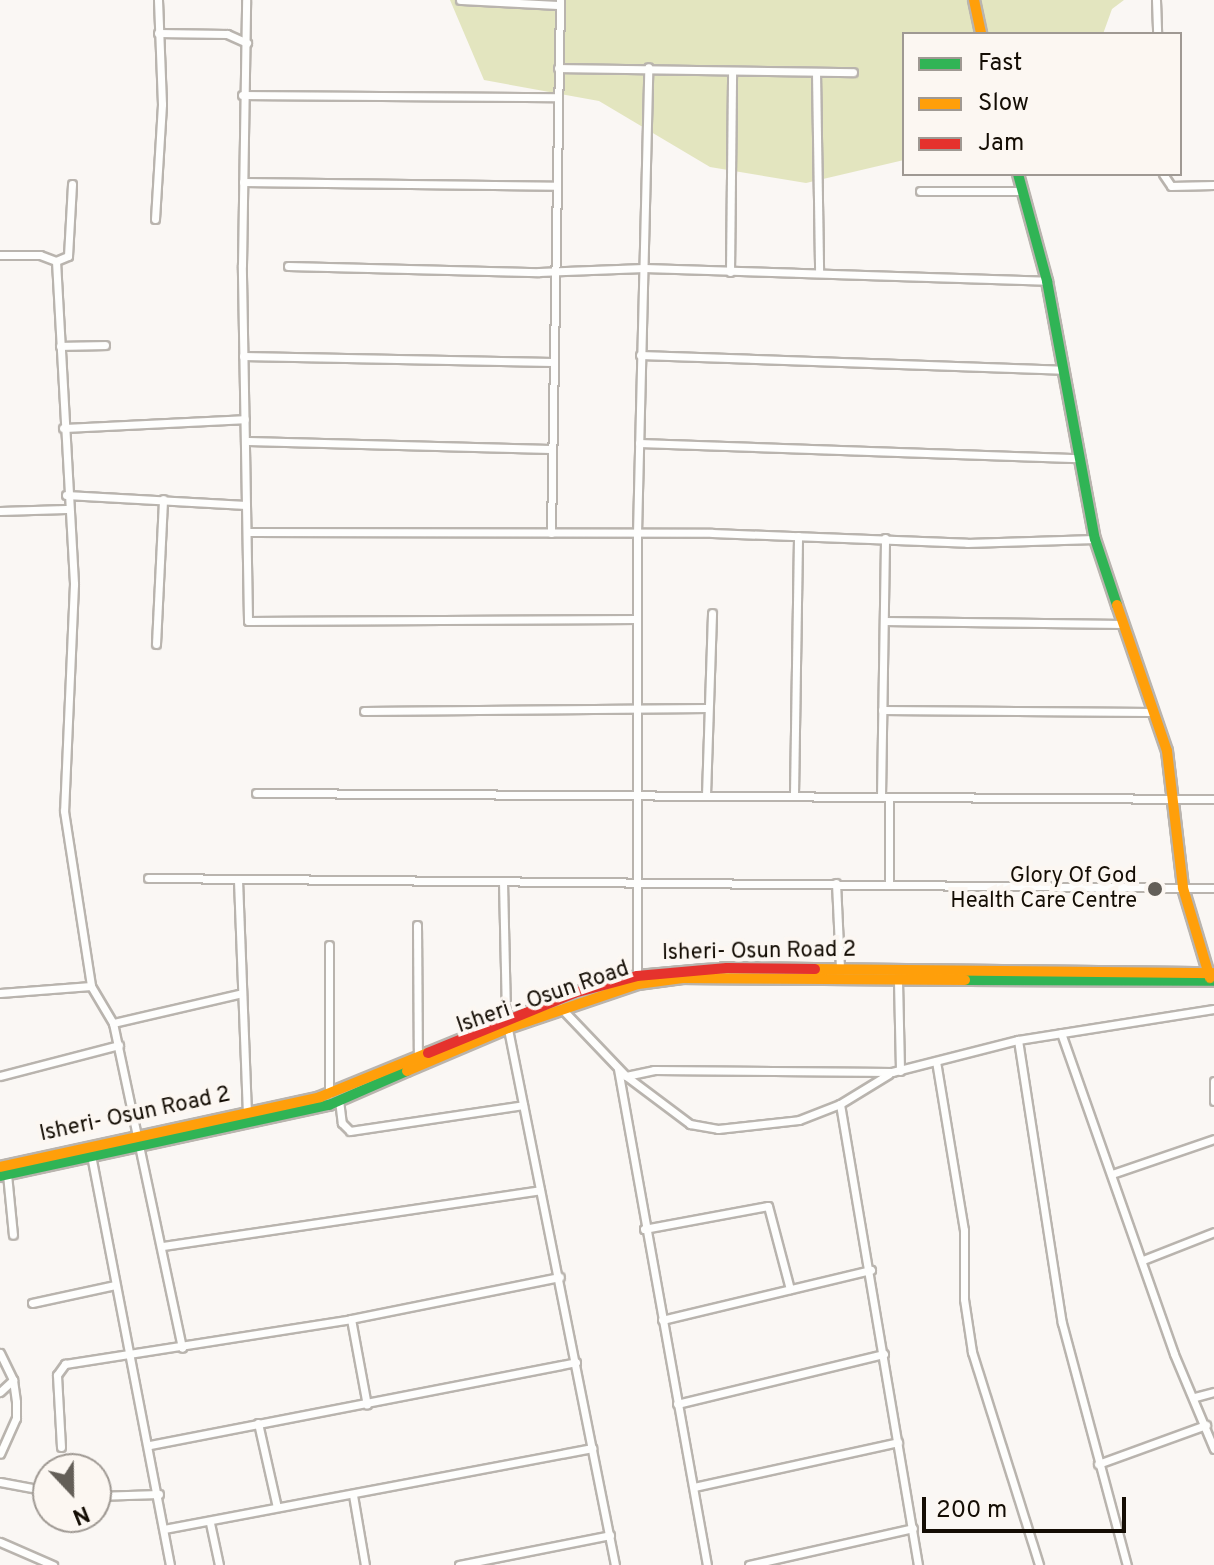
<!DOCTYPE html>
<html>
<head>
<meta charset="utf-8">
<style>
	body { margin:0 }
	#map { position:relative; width:1214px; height:1565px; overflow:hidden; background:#faf7f4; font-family:Overpass,sans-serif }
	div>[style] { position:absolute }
	.green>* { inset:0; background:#e3e5bf }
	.roads { filter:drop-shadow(2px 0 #b9b4ae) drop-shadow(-2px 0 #b9b4ae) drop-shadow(0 2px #b9b4ae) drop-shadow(0 -2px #b9b4ae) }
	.street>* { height:7px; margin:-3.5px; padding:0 3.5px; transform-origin:3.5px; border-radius:3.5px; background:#fefefd }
	.fast>* { height:10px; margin:-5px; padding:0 5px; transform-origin:5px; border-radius:5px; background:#30b455 }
	.slow>* { height:10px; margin:-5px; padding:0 5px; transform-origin:5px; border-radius:5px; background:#ff9f0a }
	.jam>* { height:10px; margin:-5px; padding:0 5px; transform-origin:5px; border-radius:5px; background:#e5322d }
	.dots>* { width:22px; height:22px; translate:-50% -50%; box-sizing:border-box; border:4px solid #fcf7f2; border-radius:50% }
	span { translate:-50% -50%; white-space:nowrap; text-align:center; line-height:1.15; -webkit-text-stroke:8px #fcf7f2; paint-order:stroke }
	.poi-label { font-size:22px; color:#140d04 }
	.right { translate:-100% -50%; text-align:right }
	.street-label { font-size:22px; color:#140d04 }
	.legend { position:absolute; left:902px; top:32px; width:280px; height:144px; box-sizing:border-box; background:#fcf7f2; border:2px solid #9f9993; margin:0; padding:10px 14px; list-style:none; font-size:24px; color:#140d04 }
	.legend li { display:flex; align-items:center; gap:16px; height:40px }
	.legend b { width:40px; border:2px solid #9f9993 }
	.north { position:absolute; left:32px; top:1453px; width:80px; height:80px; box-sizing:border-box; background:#fcf7f2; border:2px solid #9f9993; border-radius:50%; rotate:158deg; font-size:22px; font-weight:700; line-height:32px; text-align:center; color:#140d04 }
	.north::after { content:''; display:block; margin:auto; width:28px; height:36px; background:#645f58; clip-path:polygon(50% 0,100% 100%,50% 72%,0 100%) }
	.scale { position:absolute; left:922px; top:1497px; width:204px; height:36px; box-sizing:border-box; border:4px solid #140d04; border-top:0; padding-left:10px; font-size:24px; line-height:28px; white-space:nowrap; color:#140d04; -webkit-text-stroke:6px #fcf7f2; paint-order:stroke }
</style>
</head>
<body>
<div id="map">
	<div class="green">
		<div style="clip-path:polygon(450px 0,1124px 0,1112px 9px,1103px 34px,904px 34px,904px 160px,806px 183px,710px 167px,599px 101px,484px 80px)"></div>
	</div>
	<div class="roads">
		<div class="street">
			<div style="left:460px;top:0;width:99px;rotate:2.9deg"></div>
			<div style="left:1156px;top:0;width:34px;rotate:88deg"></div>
			<div style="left:158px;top:33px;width:69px;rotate:0.8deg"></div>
			<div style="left:227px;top:34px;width:22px;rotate:24deg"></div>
			<div style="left:558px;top:68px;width:295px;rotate:0.8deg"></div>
			<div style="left:816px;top:73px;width:200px;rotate:89.1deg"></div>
			<div style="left:242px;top:95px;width:314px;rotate:0.4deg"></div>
			<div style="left:1163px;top:174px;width:14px;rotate:56deg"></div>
			<div style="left:1171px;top:186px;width:43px;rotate:-1.3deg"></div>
			<div style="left:243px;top:182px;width:313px;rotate:0.7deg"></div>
			<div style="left:920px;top:191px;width:103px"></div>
			<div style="left:155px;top:219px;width:115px;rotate:-86.5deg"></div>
			<div style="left:162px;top:104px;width:104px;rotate:-92.2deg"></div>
			<div style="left:0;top:255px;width:40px"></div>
			<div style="left:40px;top:255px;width:17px;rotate:21deg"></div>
			<div style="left:56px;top:261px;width:13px;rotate:-23deg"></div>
			<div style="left:68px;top:256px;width:72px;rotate:-86.8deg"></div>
			<div style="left:56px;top:261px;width:324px;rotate:86.8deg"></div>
			<div style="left:74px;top:584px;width:227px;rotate:92.5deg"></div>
			<div style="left:64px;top:811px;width:177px;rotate:81.2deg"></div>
			<div style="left:288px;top:266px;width:251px;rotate:1.4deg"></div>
			<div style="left:539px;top:272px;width:105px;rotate:-2.2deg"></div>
			<div style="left:644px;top:268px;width:403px;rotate:1.8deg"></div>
			<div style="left:730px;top:272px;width:201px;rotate:-89.4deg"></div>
			<div style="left:60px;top:346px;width:45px;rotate:-1.3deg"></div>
			<div style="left:640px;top:355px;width:423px;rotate:2deg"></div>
			<div style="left:243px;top:356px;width:309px;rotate:1.1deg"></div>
			<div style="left:63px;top:428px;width:182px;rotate:-2.8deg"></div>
			<div style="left:248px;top:441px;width:302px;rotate:1.5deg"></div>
			<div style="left:639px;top:443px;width:440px;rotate:2deg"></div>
			<div style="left:66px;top:495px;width:180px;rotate:3.2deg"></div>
			<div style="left:246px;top:505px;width:116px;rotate:89deg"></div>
			<div style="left:248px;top:621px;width:389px;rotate:-0.3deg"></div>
			<div style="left:246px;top:505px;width:240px;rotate:-91deg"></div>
			<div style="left:242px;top:265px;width:265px;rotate:-89.1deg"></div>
			<div style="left:0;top:511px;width:66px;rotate:-1.7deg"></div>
			<div style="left:248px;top:532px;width:464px;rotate:0.1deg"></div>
			<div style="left:712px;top:533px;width:255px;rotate:2.2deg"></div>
			<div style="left:967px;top:543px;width:128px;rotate:-1.8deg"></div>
			<div style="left:551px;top:533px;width:533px;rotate:-89.03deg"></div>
			<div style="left:884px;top:621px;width:239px;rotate:0.7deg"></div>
			<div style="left:156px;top:644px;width:145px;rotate:-87.2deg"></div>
			<div style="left:882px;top:710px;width:269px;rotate:0.4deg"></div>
			<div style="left:364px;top:711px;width:344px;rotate:-0.5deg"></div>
			<div style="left:256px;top:793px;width:958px;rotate:0.36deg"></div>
			<div style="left:794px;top:794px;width:258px;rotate:-89.1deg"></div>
			<div style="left:706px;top:795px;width:182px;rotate:-88.1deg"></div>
			<div style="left:881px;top:796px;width:258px;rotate:-89.1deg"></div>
			<div style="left:889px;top:797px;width:87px;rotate:90deg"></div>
			<div style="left:148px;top:878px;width:1066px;rotate:0.54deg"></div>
			<div style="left:238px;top:880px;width:232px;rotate:87.8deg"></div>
			<div style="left:503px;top:882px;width:137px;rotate:88.7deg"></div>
			<div style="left:506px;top:1019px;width:557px;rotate:78.71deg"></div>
			<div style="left:836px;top:883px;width:86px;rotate:87.3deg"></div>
			<div style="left:417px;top:925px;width:131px;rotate:89.6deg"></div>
			<div style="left:637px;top:976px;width:443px;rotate:-90deg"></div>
			<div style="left:637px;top:533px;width:466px;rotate:-88.6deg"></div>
			<div style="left:898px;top:981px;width:90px;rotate:88.7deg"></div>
			<div style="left:0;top:993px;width:91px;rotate:-4.4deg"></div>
			<div style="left:91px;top:986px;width:43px;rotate:59.3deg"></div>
			<div style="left:113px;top:1023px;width:332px;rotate:78deg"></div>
			<div style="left:561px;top:1008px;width:94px;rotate:46.3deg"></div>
			<div style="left:626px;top:1076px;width:80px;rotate:36.9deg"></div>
			<div style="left:690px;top:1124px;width:28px;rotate:10deg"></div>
			<div style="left:718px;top:1129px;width:81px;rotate:-6.3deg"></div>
			<div style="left:799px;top:1120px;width:44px;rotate:-21.3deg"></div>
			<div style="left:840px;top:1104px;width:57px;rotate:-31.5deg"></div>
			<div style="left:113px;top:1023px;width:129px;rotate:-13deg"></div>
			<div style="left:1061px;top:1033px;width:340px;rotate:70.6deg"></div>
			<div style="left:1174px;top:1354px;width:103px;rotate:67.2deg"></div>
			<div style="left:1018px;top:1040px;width:286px;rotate:81.2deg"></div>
			<div style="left:1062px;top:1323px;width:251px;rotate:75deg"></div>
			<div style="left:936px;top:1061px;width:171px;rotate:80.6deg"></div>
			<div style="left:964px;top:1230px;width:69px;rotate:90deg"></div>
			<div style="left:964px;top:1299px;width:54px;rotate:81.4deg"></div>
			<div style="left:972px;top:1352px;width:223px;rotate:72.5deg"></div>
			<div style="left:618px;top:1069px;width:504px;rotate:79.83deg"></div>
			<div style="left:0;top:1076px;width:123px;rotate:-14.6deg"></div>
			<div style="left:626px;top:1076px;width:29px;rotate:-12deg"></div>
			<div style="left:654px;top:1070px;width:238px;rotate:0.5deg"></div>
			<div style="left:892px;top:1072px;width:130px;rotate:-14.3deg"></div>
			<div style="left:1018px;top:1040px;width:198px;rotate:-9deg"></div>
			<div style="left:1214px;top:1081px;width:20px;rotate:90deg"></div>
			<div style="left:329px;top:1094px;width:149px;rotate:-90deg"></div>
			<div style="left:339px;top:1100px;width:23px;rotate:83deg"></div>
			<div style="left:342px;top:1123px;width:11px;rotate:45deg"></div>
			<div style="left:350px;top:1131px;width:175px;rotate:-8.5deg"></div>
			<div style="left:840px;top:1104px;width:468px;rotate:80.4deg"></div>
			<div style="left:91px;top:1155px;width:418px;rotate:79.1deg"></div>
			<div style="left:7px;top:1174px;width:61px;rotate:84.4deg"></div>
			<div style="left:1112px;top:1174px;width:108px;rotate:-18.9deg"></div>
			<div style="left:644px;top:1229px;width:126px;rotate:-10.5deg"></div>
			<div style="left:768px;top:1206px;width:86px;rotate:75.2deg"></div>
			<div style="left:163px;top:1246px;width:381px;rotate:-8.4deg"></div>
			<div style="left:1143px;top:1260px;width:76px;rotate:-21.5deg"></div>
			<div style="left:32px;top:1303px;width:85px;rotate:-12.2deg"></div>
			<div style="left:351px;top:1319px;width:87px;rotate:79.5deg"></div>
			<div style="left:662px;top:1320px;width:215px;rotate:-13.5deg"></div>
			<div style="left:0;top:1353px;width:30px;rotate:64deg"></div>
			<div style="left:13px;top:1380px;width:22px;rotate:82deg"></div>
			<div style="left:16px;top:1402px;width:16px;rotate:90deg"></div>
			<div style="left:16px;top:1418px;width:39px;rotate:114deg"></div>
			<div style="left:0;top:1392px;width:18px;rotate:-43deg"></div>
			<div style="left:1195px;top:1397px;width:20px;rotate:-15deg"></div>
			<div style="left:677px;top:1404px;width:213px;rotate:-13.6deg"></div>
			<div style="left:258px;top:1423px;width:86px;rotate:77.3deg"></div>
			<div style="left:150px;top:1445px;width:434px;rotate:-11deg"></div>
			<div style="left:61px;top:1447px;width:72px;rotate:-93.2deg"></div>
			<div style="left:57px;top:1375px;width:14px;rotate:-54deg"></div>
			<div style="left:65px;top:1364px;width:290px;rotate:-8.9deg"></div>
			<div style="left:351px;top:1319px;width:213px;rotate:-11.4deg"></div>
			<div style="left:1098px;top:1464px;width:115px;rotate:-19.9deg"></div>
			<div style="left:0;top:1482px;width:49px;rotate:10.6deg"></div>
			<div style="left:694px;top:1487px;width:209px;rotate:-12.4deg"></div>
			<div style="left:353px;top:1495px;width:71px;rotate:80.3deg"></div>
			<div style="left:96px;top:1496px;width:63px;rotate:-1.8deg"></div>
			<div style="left:210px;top:1523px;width:43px;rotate:77.9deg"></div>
			<div style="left:164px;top:1529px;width:436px;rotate:-10.7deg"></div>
			<div style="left:0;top:1542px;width:58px;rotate:23.5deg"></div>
			<div style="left:459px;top:1565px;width:154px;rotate:-11.2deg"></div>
			<div style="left:749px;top:1565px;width:168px;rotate:-12.7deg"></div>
		</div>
		<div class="fast">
			<div style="left:1018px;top:174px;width:111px;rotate:74.8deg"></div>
			<div style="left:1047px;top:281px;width:262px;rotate:79.5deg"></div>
			<div style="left:1095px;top:539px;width:70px;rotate:71.6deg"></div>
			<div style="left:965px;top:980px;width:249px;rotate:0.2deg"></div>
			<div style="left:0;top:1176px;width:337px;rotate:-12.2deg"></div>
			<div style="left:329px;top:1105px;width:85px;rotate:-23.6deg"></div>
		</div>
		<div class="slow">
			<div style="left:974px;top:0;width:35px;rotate:78deg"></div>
			<div style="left:1117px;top:605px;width:154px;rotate:71.1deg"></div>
			<div style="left:1167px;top:751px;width:138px;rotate:83.3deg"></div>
			<div style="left:1183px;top:888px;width:94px;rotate:73.3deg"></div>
			<div style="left:815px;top:969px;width:399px;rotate:0.6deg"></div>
			<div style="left:407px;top:1071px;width:110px;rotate:-23.1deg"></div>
			<div style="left:508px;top:1028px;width:137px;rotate:-18.7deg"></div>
			<div style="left:638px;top:984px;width:45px;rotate:-7.6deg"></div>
			<div style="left:683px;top:978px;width:282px;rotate:0.4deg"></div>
			<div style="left:0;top:1167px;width:328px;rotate:-12.3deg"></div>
			<div style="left:320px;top:1097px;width:117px;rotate:-22.2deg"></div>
		</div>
		<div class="jam">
			<div style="left:428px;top:1053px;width:158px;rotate:-22.3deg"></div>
			<div style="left:574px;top:993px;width:65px;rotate:-15.1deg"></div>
			<div style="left:637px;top:976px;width:90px;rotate:-5.1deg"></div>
			<div style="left:727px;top:968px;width:88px;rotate:0.7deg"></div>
		</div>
	</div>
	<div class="dots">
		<div style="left:1155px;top:889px;background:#645f58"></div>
	</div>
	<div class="poi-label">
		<span class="right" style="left:1137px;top:889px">Glory Of God<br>Health Care Centre</span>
	</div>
	<div class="street-label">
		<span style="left:759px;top:952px;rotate:-1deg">Isheri- Osun Road 2</span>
		<span style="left:543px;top:998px;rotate:-19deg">Isheri - Osun Road</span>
		<span style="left:135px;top:1115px;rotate:-12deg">Isheri- Osun Road 2</span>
	</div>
	<ul class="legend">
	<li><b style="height:10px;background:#30b455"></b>Fast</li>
	<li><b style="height:10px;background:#ff9f0a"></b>Slow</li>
	<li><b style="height:10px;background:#e5322d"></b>Jam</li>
	</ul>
	<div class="north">N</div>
	<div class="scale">200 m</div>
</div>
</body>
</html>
